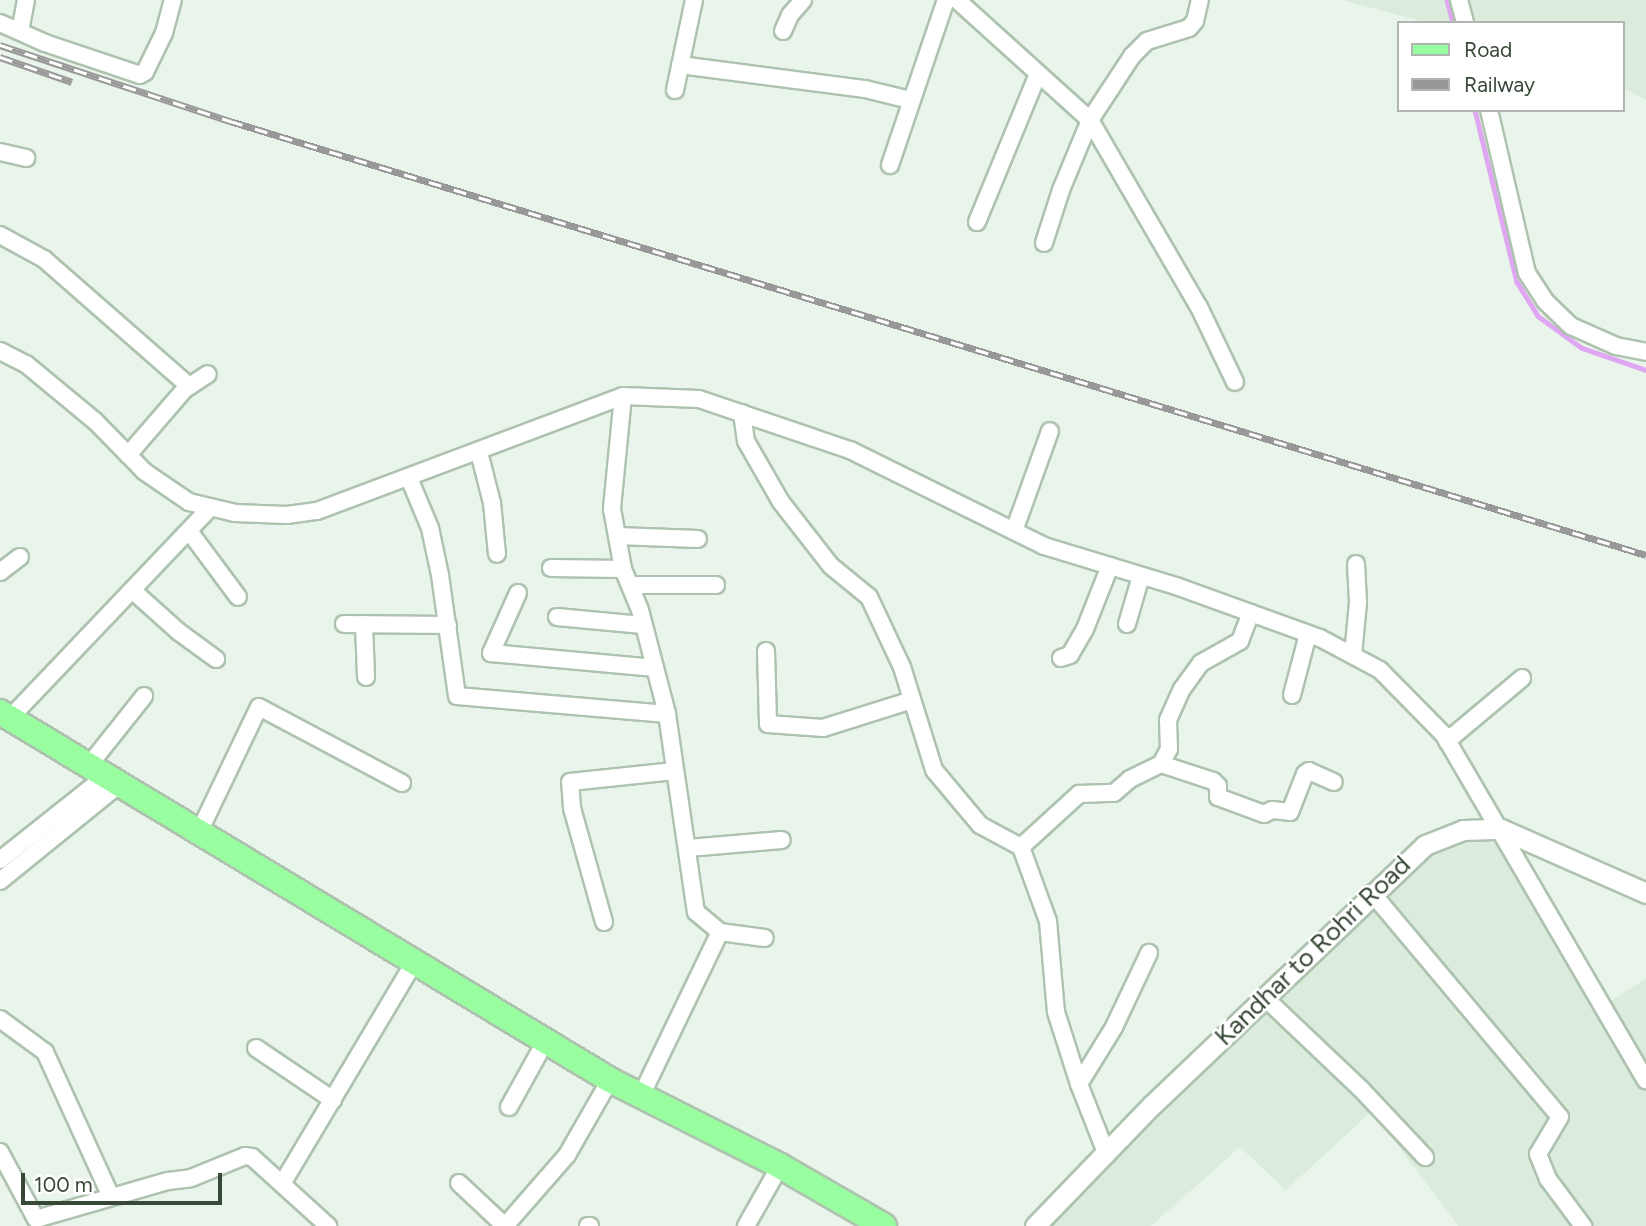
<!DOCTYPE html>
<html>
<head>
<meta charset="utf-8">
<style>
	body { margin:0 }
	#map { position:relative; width:1646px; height:1226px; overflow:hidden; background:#e9f4ea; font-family:Figtree,sans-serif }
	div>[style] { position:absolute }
	.residential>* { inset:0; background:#dbecdc }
	.stream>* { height:4.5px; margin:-2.25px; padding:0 2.25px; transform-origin:2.25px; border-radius:2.25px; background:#dfa6f1 }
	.roads { filter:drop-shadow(2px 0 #aec3af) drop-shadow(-2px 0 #aec3af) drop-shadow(0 2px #aec3af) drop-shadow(0 -2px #aec3af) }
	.minor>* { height:16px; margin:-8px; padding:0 8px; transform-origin:8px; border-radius:8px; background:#fff }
	.tertiary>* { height:19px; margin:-9.5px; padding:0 9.5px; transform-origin:9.5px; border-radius:9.5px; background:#fff }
	.primary>* { height:24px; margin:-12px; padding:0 12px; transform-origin:12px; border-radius:12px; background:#98fea0 }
	.rail>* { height:7px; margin-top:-3.5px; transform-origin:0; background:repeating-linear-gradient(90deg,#fff 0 13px,#989898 0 26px); box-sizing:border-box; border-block:2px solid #989898 }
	span { translate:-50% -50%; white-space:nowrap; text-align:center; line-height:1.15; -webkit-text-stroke:5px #fff; paint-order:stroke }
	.street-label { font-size:26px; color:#384837 }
	.legend { position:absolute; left:1397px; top:21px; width:228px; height:91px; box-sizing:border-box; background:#fff; border:2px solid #afb6af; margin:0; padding:9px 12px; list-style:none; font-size:21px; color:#384837 }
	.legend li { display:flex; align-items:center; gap:14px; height:35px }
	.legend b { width:35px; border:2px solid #afb6af }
	.scale { position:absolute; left:21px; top:1173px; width:201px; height:32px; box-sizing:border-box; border:4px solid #384837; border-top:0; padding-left:9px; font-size:21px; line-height:24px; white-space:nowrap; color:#384837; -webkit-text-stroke:5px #fff; paint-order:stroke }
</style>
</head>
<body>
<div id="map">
	<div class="residential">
		<div style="clip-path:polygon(1343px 0,1646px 0,1646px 100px,1623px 88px,1623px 23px,1427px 23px)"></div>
		<div style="clip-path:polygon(1464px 837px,1498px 837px,1596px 1010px,1646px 979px,1646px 1226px,1458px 1226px,1372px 1111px,1286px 1190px,1240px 1147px,1151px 1226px,1050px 1226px,1390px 885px,1429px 852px)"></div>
	</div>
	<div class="stream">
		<div style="left:1447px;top:0;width:24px;rotate:75deg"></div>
		<div style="left:1475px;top:110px;width:177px;rotate:76.3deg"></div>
		<div style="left:1517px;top:282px;width:40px;rotate:58deg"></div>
		<div style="left:1538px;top:316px;width:54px;rotate:36deg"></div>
		<div style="left:1582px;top:348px;width:68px;rotate:19deg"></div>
	</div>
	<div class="roads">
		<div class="minor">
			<div style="left:957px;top:0;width:179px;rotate:42.1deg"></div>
			<div style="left:1090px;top:120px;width:216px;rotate:59.8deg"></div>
			<div style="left:1199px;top:307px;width:83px;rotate:64.4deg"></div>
			<div style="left:1459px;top:0;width:24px;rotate:75deg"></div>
			<div style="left:0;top:23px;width:49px;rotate:24deg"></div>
			<div style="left:45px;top:43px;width:100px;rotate:18.6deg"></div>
			<div style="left:140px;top:75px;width:6px;rotate:-31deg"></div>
			<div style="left:145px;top:72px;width:43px;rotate:-64deg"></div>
			<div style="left:164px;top:33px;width:34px;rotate:-75deg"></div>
			<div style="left:20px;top:31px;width:32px;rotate:-79deg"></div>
			<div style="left:783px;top:31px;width:17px;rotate:-66deg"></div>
			<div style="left:790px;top:15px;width:20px;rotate:-49deg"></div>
			<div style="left:680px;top:65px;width:187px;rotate:7.4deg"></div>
			<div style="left:865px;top:89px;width:46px;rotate:13.7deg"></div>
			<div style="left:675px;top:90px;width:92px;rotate:-78.1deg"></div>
			<div style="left:1489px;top:110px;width:167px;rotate:76.9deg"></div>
			<div style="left:1527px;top:273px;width:33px;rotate:57deg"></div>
			<div style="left:1545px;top:301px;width:36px;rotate:44deg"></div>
			<div style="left:1571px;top:326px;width:49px;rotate:24deg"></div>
			<div style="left:1616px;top:346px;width:31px;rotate:11deg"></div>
			<div style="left:0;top:152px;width:27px;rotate:13deg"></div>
			<div style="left:890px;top:165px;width:174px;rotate:-71.3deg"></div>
			<div style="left:977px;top:222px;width:160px;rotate:-67.6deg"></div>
			<div style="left:0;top:235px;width:50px;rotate:28.6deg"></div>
			<div style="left:44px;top:259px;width:193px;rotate:41.2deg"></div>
			<div style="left:1044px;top:243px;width:56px;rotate:-72.2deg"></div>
			<div style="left:1061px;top:190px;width:76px;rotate:-67.5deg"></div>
			<div style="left:1090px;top:120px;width:77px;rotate:-56.7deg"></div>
			<div style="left:1132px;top:56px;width:21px;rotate:-45deg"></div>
			<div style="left:1147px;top:41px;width:44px;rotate:-17.2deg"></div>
			<div style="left:1189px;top:28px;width:9px;rotate:-49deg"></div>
			<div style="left:1195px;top:21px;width:22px;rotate:-77deg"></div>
			<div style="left:0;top:351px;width:29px;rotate:27deg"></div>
			<div style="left:26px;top:364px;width:89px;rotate:39.6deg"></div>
			<div style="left:95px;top:421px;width:71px;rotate:45.6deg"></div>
			<div style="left:145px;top:472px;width:53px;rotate:34.3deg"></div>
			<div style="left:189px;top:502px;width:47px;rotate:13.4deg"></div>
			<div style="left:235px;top:513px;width:52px;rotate:2.2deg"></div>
			<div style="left:287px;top:515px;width:30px;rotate:-8deg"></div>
			<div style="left:317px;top:511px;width:327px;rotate:-20.6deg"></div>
			<div style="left:623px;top:396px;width:76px;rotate:2.3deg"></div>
			<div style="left:699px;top:399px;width:159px;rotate:18.7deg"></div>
			<div style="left:850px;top:450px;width:216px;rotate:26.3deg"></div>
			<div style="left:1044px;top:546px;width:138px;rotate:16.9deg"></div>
			<div style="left:1176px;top:586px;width:153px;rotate:19.9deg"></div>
			<div style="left:1320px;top:638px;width:68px;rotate:28.1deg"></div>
			<div style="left:1380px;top:670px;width:91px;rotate:45.4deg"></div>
			<div style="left:1444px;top:735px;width:400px;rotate:59.7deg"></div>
			<div style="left:623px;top:396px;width:114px;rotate:95.6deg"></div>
			<div style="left:612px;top:509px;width:61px;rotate:79.6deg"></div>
			<div style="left:623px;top:569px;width:44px;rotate:67.5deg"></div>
			<div style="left:640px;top:610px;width:107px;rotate:75.4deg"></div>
			<div style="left:667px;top:714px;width:200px;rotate:81.7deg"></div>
			<div style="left:696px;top:912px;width:31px;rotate:40deg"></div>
			<div style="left:720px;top:932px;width:45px;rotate:7.6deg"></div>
			<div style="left:742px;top:413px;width:28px;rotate:82deg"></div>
			<div style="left:746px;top:441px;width:70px;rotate:60.2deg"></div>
			<div style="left:781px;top:502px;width:81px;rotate:52deg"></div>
			<div style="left:831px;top:566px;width:49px;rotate:39.2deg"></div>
			<div style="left:869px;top:597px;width:77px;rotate:64.8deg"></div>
			<div style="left:902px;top:667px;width:108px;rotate:72.7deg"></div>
			<div style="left:934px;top:770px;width:72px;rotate:50.1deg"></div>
			<div style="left:980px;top:825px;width:47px;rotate:28.2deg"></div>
			<div style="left:1021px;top:847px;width:79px;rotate:70deg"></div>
			<div style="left:1048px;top:921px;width:91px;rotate:85deg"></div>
			<div style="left:1056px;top:1012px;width:76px;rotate:72.3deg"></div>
			<div style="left:1079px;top:1084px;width:76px;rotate:68.5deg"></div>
			<div style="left:479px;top:452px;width:53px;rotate:75.7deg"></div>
			<div style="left:492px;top:503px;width:51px;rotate:84.4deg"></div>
			<div style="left:128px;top:455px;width:87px;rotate:-49.2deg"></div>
			<div style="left:185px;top:389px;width:27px;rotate:-33deg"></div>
			<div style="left:409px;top:478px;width:54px;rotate:67.2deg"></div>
			<div style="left:430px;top:528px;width:48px;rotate:78deg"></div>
			<div style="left:440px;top:575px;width:122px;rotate:82deg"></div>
			<div style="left:457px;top:696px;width:211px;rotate:4.9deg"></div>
			<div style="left:189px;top:531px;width:82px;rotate:53.4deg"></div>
			<div style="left:1014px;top:531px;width:106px;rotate:-70.2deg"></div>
			<div style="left:617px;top:536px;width:81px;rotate:2.1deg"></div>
			<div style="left:551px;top:568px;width:72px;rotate:0.8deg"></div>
			<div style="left:0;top:572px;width:25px;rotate:-37deg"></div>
			<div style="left:630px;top:585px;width:86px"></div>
			<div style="left:132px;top:590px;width:63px;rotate:41.8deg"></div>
			<div style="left:179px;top:632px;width:46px;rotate:36.1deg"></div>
			<div style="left:518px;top:593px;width:66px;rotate:114.2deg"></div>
			<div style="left:491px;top:653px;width:165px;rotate:5.2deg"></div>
			<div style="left:557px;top:617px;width:86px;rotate:5.3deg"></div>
			<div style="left:344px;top:624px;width:104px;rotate:0.6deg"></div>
			<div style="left:364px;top:624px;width:53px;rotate:87.8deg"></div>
			<div style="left:1127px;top:624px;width:50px;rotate:-73.7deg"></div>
			<div style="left:766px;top:651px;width:73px;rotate:88.4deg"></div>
			<div style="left:768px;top:724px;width:55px;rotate:4.2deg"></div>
			<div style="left:823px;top:728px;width:93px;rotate:-17.5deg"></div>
			<div style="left:1353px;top:655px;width:53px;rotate:-84.6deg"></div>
			<div style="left:1358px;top:602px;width:38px;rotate:-93deg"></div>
			<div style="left:1061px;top:658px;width:9px;rotate:-18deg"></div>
			<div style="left:1070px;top:655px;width:30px;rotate:-60deg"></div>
			<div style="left:1085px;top:629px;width:68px;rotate:-68.4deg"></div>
			<div style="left:1292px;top:695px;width:63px;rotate:-75.3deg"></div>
			<div style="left:10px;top:718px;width:291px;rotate:-46.4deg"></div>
			<div style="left:1447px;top:741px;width:98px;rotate:-40deg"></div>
			<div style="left:90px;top:764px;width:87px;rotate:-51.5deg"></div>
			<div style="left:1161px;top:764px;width:55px;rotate:18.1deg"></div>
			<div style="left:1213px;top:781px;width:7px;rotate:45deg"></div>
			<div style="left:1218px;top:786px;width:11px;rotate:90deg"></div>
			<div style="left:1218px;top:797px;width:49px;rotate:20.3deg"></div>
			<div style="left:1264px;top:814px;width:9px;rotate:-27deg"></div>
			<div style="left:1272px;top:810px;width:18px;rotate:6deg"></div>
			<div style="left:1290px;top:812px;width:41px;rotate:-68.5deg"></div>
			<div style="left:1305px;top:774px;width:5px;rotate:-37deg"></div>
			<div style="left:1309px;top:771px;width:27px;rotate:24deg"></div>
			<div style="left:200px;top:830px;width:136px;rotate:-64.4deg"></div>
			<div style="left:259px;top:707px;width:162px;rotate:28deg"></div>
			<div style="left:1021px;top:847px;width:79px;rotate:-42.4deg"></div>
			<div style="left:1079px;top:794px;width:35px;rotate:-2deg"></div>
			<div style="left:1114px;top:793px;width:21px;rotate:-41deg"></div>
			<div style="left:1130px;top:779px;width:34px;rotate:-26deg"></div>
			<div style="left:1161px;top:764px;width:17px;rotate:-62deg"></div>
			<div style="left:1169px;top:749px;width:29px;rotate:-92deg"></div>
			<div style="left:1168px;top:720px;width:34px;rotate:-66deg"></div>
			<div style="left:1182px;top:689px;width:32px;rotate:-54deg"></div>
			<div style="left:1201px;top:663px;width:45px;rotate:-29.4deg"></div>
			<div style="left:1240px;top:641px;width:30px;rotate:-69deg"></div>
			<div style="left:688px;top:848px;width:94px;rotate:-4.9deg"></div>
			<div style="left:0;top:860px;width:137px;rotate:-38.5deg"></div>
			<div style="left:0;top:881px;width:156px;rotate:-39deg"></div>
			<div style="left:1372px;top:893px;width:292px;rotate:50deg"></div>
			<div style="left:1560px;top:1117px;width:43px;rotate:120.7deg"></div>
			<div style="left:1538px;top:1154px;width:27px;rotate:68deg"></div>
			<div style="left:1548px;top:1179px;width:59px;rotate:53.3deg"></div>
			<div style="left:604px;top:922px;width:118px;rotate:-105.7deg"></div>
			<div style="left:572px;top:808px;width:26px;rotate:-94deg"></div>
			<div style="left:570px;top:782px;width:105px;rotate:-6deg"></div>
			<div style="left:1264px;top:997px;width:132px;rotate:43.5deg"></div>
			<div style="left:1360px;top:1088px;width:95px;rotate:46.7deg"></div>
			<div style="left:0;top:1019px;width:56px;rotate:36.3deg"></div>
			<div style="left:45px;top:1052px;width:159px;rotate:65.5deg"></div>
			<div style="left:256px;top:1048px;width:93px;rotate:34deg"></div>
			<div style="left:1079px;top:1084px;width:67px;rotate:-58.4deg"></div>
			<div style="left:1114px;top:1027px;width:82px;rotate:-64.7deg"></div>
			<div style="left:641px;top:1096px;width:182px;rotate:-64.3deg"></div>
			<div style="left:509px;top:1107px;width:74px;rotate:-61deg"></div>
			<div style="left:0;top:1152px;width:76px;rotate:61.8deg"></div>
			<div style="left:36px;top:1219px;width:137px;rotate:-16.1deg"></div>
			<div style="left:168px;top:1181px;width:23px;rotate:-7deg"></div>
			<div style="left:191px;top:1178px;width:58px;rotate:-22.2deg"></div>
			<div style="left:245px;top:1156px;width:7px;rotate:8deg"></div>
			<div style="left:252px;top:1157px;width:103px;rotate:42.2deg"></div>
			<div style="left:459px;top:1183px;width:63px;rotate:43.1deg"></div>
			<div style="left:505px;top:1226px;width:94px;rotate:-48.9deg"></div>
			<div style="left:567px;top:1155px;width:86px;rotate:-60.2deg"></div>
			<div style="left:282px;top:1184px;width:257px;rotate:-59.2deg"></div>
			<div style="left:588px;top:1226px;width:2px"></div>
			<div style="left:746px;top:1226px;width:69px;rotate:-60.5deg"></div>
		</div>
		<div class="tertiary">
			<div style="left:1035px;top:1226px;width:168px;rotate:-46deg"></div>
			<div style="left:1152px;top:1105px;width:377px;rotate:-43.6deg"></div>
			<div style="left:1425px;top:845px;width:41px;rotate:-21.5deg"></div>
			<div style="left:1463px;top:830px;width:38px;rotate:-2deg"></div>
			<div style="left:1501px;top:829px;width:158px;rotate:23.8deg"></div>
		</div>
		<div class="primary">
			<div style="left:0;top:712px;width:712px;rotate:31.1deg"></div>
			<div style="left:610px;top:1080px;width:191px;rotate:26.8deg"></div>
			<div style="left:780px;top:1166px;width:120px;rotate:30deg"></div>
		</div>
	</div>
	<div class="rail">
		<div style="left:0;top:45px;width:242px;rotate:18.3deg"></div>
		<div style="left:230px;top:121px;width:1481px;rotate:17.04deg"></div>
		<div style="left:0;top:57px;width:76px;rotate:19.1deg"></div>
	</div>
	<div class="street-label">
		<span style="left:1313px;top:951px;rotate:-44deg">Kandhar to Rohri Road</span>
	</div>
	<ul class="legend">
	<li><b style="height:9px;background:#98fea0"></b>Road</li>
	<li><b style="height:9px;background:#989898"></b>Railway</li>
	</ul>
	<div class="scale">100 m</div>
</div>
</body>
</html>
